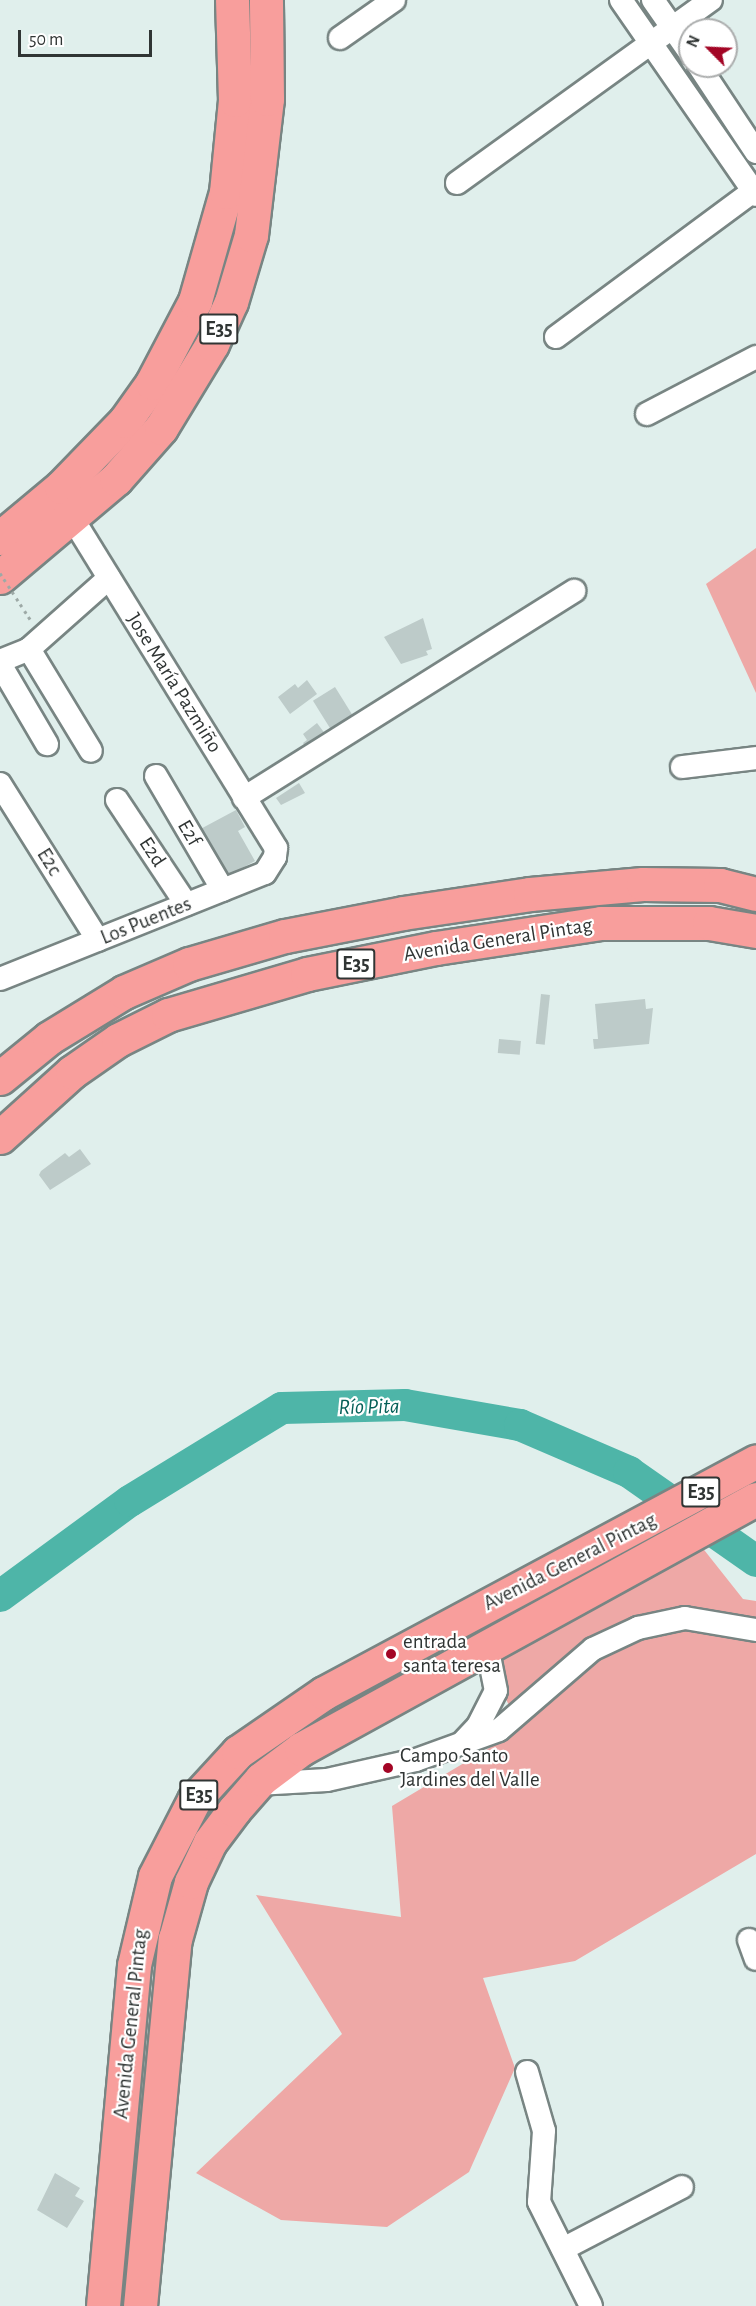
<!DOCTYPE html>
<html>
<head>
<meta charset="utf-8">
<style>
	body { margin:0 }
	#map { position:relative; width:756px; height:2306px; overflow:hidden; background:#e0efec; font-family:"Alegreya Sans",sans-serif }
	div>[style] { position:absolute }
	.green>* { inset:0; background:#eea8a6 }
	.river>* { height:32px; margin:-16px; padding:0 16px; transform-origin:16px; border-radius:16px; background:#4eb5a8 }
	.building>* { inset:0; background:#bdcbc9; transform-origin:0 0 }
	.roads { filter:drop-shadow(2px 0 #788583) drop-shadow(-2px 0 #788583) drop-shadow(0 2px #788583) drop-shadow(0 -2px #788583) }
	.minor>* { height:22px; margin:-11px; padding:0 11px; transform-origin:11px; border-radius:11px; background:#fff }
	.highway>* { height:33px; margin:-16.5px; padding:0 16.5px; transform-origin:16.5px; border-radius:16.5px; background:#f89e9c }
	.path-bridge>* { height:3px; margin-top:-1.5px; transform-origin:0; background:repeating-linear-gradient(90deg,#9da9a6 0 3px,transparent 0 7.5px) }
	.dots>* { width:16px; height:16px; translate:-50% -50%; box-sizing:border-box; border:3px solid #fff; border-radius:50% }
	span { translate:-50% -50%; white-space:nowrap; text-align:center; line-height:1.15; -webkit-text-stroke:4.5px #fff; paint-order:stroke }
	.shield-label span { padding:2px 4px; background:#fff; border:2px solid; border-radius:4px; -webkit-text-stroke-width:0 }
	.shield-label { font-size:20px; color:#303534; font-weight:700 }
	.street-label { font-size:21px; color:#303534 }
	.poi-label { font-size:21px; color:#303534 }
	.left { translate:0 -50%; text-align:left }
	.water-label { font-size:22px; color:#045f57; font-style:italic }
	.north { position:absolute; left:678px; top:18px; width:60px; height:60px; box-sizing:border-box; background:#fff; border:2px solid #acaeae; border-radius:50%; rotate:294deg; font-size:16px; font-weight:700; line-height:24px; text-align:center; color:#303534 }
	.north::after { content:''; display:block; margin:auto; width:21px; height:27px; background:#a30525; clip-path:polygon(50% 0,100% 100%,50% 72%,0 100%) }
	.scale { position:absolute; left:18px; top:30px; width:134px; height:27px; box-sizing:border-box; border:3px solid #303534; border-top:0; padding-left:8px; font-size:18px; line-height:21px; white-space:nowrap; color:#303534; -webkit-text-stroke:4px #fff; paint-order:stroke }
</style>
</head>
<body>
<div id="map">
	<div class="green">
		<div style="clip-path:polygon(756px 548px,756px 693px,706px 584px)"></div>
		<div style="clip-path:polygon(701px 1546px,743px 1599px,756px 1601px,756px 1854px,575px 1961px,483px 1978px,515px 2068px,469px 2172px,387px 2227px,281px 2220px,196px 2173px,342px 2034px,256px 1895px,401px 1917px,392px 1806px,521px 1729px,485px 1658px)"></div>
	</div>
	<div class="river">
		<div style="left:0;top:1596px;width:161px;rotate:-36.2deg"></div>
		<div style="left:130px;top:1501px;width:178px;rotate:-31.5deg"></div>
		<div style="left:282px;top:1408px;width:123px;rotate:-1.4deg"></div>
		<div style="left:405px;top:1405px;width:117px;rotate:9.9deg"></div>
		<div style="left:520px;top:1425px;width:119px;rotate:23.3deg"></div>
		<div style="left:629px;top:1472px;width:155px;rotate:35deg"></div>
	</div>
	<div class="building">
		<div style="clip-path:polygon(423px 618px,432px 649px,426px 651px,428px 655px,401px 664px,384px 637px)"></div>
		<div style="clip-path:polygon(307px 680px,317px 694px,290px 714px,278px 697px,295px 684px,298px 688px)"></div>
		<div style="left:335px;top:687px;width:40px;height:26px;rotate:58deg"></div>
		<div style="clip-path:polygon(317px 723px,329px 739px,309px 752px,303px 743px,307px 740px,303px 734px)"></div>
		<div style="clip-path:polygon(299px 783px,305px 793px,281px 805px,276px 798px)"></div>
		<div style="clip-path:polygon(236px 810px,245px 827px,238px 831px,255px 861px,220px 880px,193px 833px)"></div>
		<div style="left:541px;top:994px;width:9px;height:50px;rotate:6deg"></div>
		<div style="clip-path:polygon(645px 999px,646px 1009px,653px 1008px,649px 1044px,594px 1049px,593px 1039px,598px 1039px,595px 1004px)"></div>
		<div style="left:499px;top:1039px;width:22px;height:14px;rotate:5deg"></div>
		<div style="clip-path:polygon(80px 1149px,91px 1164px,50px 1190px,39px 1175px,41px 1171px,65px 1153px,69px 1157px)"></div>
		<div style="clip-path:polygon(55px 2173px,80px 2188px,75px 2196px,84px 2201px,67px 2228px,37px 2210px)"></div>
	</div>
	<div class="roads">
		<div class="minor">
			<div style="left:621px;top:0;width:237px;rotate:55.3deg"></div>
			<div style="left:653px;top:0;width:65px;rotate:55.1deg"></div>
			<div style="left:340px;top:38px;width:66px;rotate:-35.1deg"></div>
			<div style="left:699px;top:66px;width:103px;rotate:56.5deg"></div>
			<div style="left:457px;top:183px;width:313px;rotate:-35.8deg"></div>
			<div style="left:556px;top:337px;width:249px;rotate:-36.5deg"></div>
			<div style="left:647px;top:414px;width:123px;rotate:-27.6deg"></div>
			<div style="left:29px;top:649px;width:119px;rotate:58.7deg"></div>
			<div style="left:0;top:661px;width:31px;rotate:-22deg"></div>
			<div style="left:29px;top:649px;width:107px;rotate:-41.6deg"></div>
			<div style="left:0;top:664px;width:93px;rotate:59.6deg"></div>
			<div style="left:682px;top:767px;width:75px;rotate:-6.9deg"></div>
			<div style="left:156px;top:776px;width:132px;rotate:59.6deg"></div>
			<div style="left:0;top:784px;width:184px;rotate:57.9deg"></div>
			<div style="left:244px;top:798px;width:390px;rotate:-32.1deg"></div>
			<div style="left:117px;top:800px;width:125px;rotate:56.4deg"></div>
			<div style="left:0;top:979px;width:285px;rotate:-21.8deg"></div>
			<div style="left:265px;top:873px;width:19px;rotate:-58deg"></div>
			<div style="left:275px;top:857px;width:9px;rotate:-84deg"></div>
			<div style="left:276px;top:848px;width:387px;rotate:-121.7deg"></div>
			<div style="left:463px;top:1742px;width:22px;rotate:-47deg"></div>
			<div style="left:478px;top:1726px;width:39px;rotate:-63deg"></div>
			<div style="left:496px;top:1691px;width:46px;rotate:-101.3deg"></div>
			<div style="left:257px;top:1784px;width:70px;rotate:-3.3deg"></div>
			<div style="left:327px;top:1780px;width:91px;rotate:-12.7deg"></div>
			<div style="left:416px;top:1760px;width:88px;rotate:-19.9deg"></div>
			<div style="left:499px;top:1730px;width:124px;rotate:-40.8deg"></div>
			<div style="left:593px;top:1649px;width:50px;rotate:-25deg"></div>
			<div style="left:638px;top:1628px;width:48px;rotate:-12deg"></div>
			<div style="left:685px;top:1618px;width:72px;rotate:9.6deg"></div>
			<div style="left:749px;top:1940px;width:20px;rotate:70deg"></div>
			<div style="left:527px;top:2072px;width:61px;rotate:73.9deg"></div>
			<div style="left:544px;top:2131px;width:71px;rotate:94deg"></div>
			<div style="left:539px;top:2202px;width:116px;rotate:63.4deg"></div>
			<div style="left:563px;top:2249px;width:134px;rotate:-27.5deg"></div>
		</div>
		<div class="highway">
			<div style="left:0;top:538px;width:80px;rotate:-39.9deg"></div>
			<div style="left:61px;top:487px;width:92px;rotate:-45.9deg"></div>
			<div style="left:125px;top:421px;width:47px;rotate:-54.6deg"></div>
			<div style="left:152px;top:383px;width:93px;rotate:-62.3deg"></div>
			<div style="left:195px;top:301px;width:113px;rotate:-74.1deg"></div>
			<div style="left:226px;top:192px;width:92px;rotate:-84.4deg"></div>
			<div style="left:235px;top:100px;width:100px;rotate:-91.7deg"></div>
			<div style="left:0;top:577px;width:152px;rotate:-40.2deg"></div>
			<div style="left:116px;top:479px;width:68px;rotate:-48.6deg"></div>
			<div style="left:161px;top:428px;width:98px;rotate:-58.7deg"></div>
			<div style="left:212px;top:344px;width:46px;rotate:-65.7deg"></div>
			<div style="left:231px;top:302px;width:70px;rotate:-73.4deg"></div>
			<div style="left:251px;top:235px;width:137px;rotate:-83.3deg"></div>
			<div style="left:267px;top:99px;width:99px;rotate:-90.6deg"></div>
			<div style="left:0;top:1078px;width:63px;rotate:-39.2deg"></div>
			<div style="left:49px;top:1038px;width:88px;rotate:-31.5deg"></div>
			<div style="left:124px;top:992px;width:71px;rotate:-23.3deg"></div>
			<div style="left:189px;top:964px;width:100px;rotate:-16.3deg"></div>
			<div style="left:285px;top:936px;width:120px;rotate:-11deg"></div>
			<div style="left:403px;top:913px;width:128px;rotate:-8.5deg"></div>
			<div style="left:530px;top:894px;width:113px;rotate:-5.1deg"></div>
			<div style="left:643px;top:884px;width:77px;rotate:0.7deg"></div>
			<div style="left:720px;top:885px;width:37px;rotate:14deg"></div>
			<div style="left:0;top:1137px;width:97px;rotate:-42.1deg"></div>
			<div style="left:72px;top:1072px;width:56px;rotate:-34.8deg"></div>
			<div style="left:118px;top:1040px;width:56px;rotate:-26.6deg"></div>
			<div style="left:168px;top:1015px;width:145px;rotate:-16.4deg"></div>
			<div style="left:307px;top:974px;width:132px;rotate:-11.4deg"></div>
			<div style="left:436px;top:948px;width:167px;rotate:-8.6deg"></div>
			<div style="left:601px;top:923px;width:108px"></div>
			<div style="left:709px;top:923px;width:48px;rotate:9.7deg"></div>
			<div style="left:103px;top:2306px;width:342px;rotate:-84.8deg"></div>
			<div style="left:134px;top:1965px;width:91px;rotate:-76.7deg"></div>
			<div style="left:155px;top:1876px;width:85px;rotate:-62.8deg"></div>
			<div style="left:194px;top:1800px;width:65px;rotate:-47.5deg"></div>
			<div style="left:238px;top:1752px;width:104px;rotate:-34.5deg"></div>
			<div style="left:324px;top:1693px;width:490px;rotate:-28.2deg"></div>
			<div style="left:140px;top:2306px;width:369px;rotate:-84.6deg"></div>
			<div style="left:175px;top:1939px;width:59px;rotate:-74.3deg"></div>
			<div style="left:191px;top:1882px;width:44px;rotate:-64.6deg"></div>
			<div style="left:210px;top:1842px;width:40px;rotate:-53deg"></div>
			<div style="left:234px;top:1810px;width:41px;rotate:-48.9deg"></div>
			<div style="left:261px;top:1779px;width:50px;rotate:-36.9deg"></div>
			<div style="left:301px;top:1749px;width:519px;rotate:-28.79deg"></div>
		</div>
	</div>
	<div class="path-bridge">
		<div style="left:0;top:573px;width:55px;rotate:56.9deg"></div>
	</div>
	<div class="dots">
		<div style="left:391px;top:1654px;background:#a30525"></div>
		<div style="left:388px;top:1768px;background:#a30525"></div>
	</div>
	<div class="shield-label">
		<span style="left:219px;top:329px">E35</span>
		<span style="left:356px;top:964px">E35</span>
		<span style="left:701px;top:1492px">E35</span>
		<span style="left:199px;top:1795px">E35</span>
	</div>
	<div class="street-label">
		<span style="left:174px;top:683px;rotate:58deg">Jose María Pazmiño</span>
		<span style="left:189px;top:833px;rotate:60deg">E2f</span>
		<span style="left:152px;top:852px;rotate:57deg">E2d</span>
		<span style="left:49px;top:862px;rotate:58deg">E2c</span>
		<span style="left:146px;top:921px;rotate:-22deg">Los Puentes</span>
		<span style="left:498px;top:940px;rotate:-9deg">Avenida General Pintag</span>
		<span style="left:570px;top:1562px;rotate:-27deg">Avenida General Pintag</span>
		<span style="left:131px;top:2024px;rotate:-84deg">Avenida General Pintag</span>
	</div>
	<div class="poi-label">
		<span class="left" style="left:403px;top:1654px">entrada<br>santa teresa</span>
		<span class="left" style="left:400px;top:1768px">Campo Santo<br>Jardines del Valle</span>
	</div>
	<div class="water-label">
		<span style="left:369px;top:1407px;rotate:-1deg">Río Pita</span>
	</div>
	<div class="north">N</div>
	<div class="scale">50 m</div>
</div>
</body>
</html>
